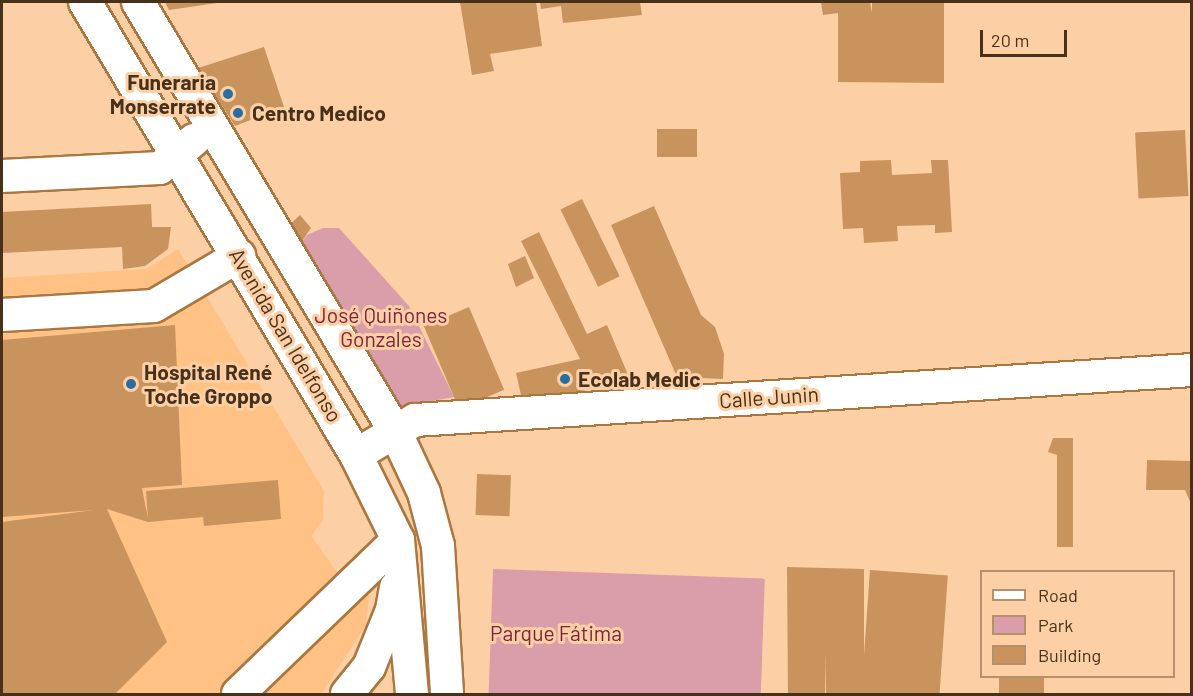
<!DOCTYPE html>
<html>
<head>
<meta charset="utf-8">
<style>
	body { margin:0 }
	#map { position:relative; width:1193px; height:696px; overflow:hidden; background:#fccfa4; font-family:Barlow,sans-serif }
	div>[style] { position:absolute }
	.built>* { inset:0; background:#ffc184 }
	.green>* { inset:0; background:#d99eaa; transform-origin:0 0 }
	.building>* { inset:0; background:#c8935d; transform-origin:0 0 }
	.roads { filter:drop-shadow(2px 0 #aa7741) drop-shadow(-2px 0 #aa7741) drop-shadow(0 2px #aa7741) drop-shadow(0 -2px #aa7741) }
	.minor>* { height:32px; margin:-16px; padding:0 16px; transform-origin:16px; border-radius:16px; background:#fff }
	.dots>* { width:16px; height:16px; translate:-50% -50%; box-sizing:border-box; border:3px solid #fccfa4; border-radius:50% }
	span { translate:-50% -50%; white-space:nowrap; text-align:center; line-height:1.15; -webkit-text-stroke:6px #fccfa4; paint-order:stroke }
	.poi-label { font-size:21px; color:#47311b; font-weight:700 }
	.right { translate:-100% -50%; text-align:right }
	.left { translate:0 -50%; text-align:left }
	.park-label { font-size:21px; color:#7b233f }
	.street-label { font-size:21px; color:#47311b }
	.frame { position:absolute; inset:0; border:3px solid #47311b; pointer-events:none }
	.legend { position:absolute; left:980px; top:570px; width:195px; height:108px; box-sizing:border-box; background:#fccfa4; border:2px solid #b4906d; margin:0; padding:8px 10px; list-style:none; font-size:18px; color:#47311b }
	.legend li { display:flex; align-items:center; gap:12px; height:30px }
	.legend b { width:30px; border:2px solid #b4906d }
	.scale { position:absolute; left:980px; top:30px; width:87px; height:27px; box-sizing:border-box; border:3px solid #47311b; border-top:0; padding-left:8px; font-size:18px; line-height:21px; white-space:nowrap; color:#47311b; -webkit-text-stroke:4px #fccfa4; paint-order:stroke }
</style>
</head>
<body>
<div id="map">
	<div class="built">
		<div style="clip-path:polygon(178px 249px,324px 491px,323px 520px,311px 536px,346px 584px,370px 585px,366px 625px,321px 694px,2px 694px,2px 278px,146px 269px)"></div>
	</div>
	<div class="green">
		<div style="clip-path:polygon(323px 228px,339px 228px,409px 306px,454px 397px,394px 408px,296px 250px,307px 235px)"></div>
		<div style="left:493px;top:569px;width:272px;height:125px;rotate:2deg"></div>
	</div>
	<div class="building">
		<div style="clip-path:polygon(165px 2px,217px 2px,217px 3px,169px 10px)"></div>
		<div style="clip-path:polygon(460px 2px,536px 2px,542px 46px,490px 54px,494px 71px,472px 75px)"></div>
		<div style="clip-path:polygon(540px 2px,640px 2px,642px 15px,563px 23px,561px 6px,541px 9px)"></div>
		<div style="clip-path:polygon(821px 2px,870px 2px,872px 13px,872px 2px,944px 2px,944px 83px,838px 82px,838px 13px,823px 15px)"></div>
		<div style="clip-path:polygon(264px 47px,284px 107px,235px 126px,198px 68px)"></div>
		<div style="left:657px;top:129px;width:40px;height:28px"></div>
		<div style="left:1185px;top:130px;width:66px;height:50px;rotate:87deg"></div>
		<div style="clip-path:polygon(891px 160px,892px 175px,932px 173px,931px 160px,948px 160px,952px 232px,935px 233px,935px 225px,897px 226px,898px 241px,864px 243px,863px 228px,843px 229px,840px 173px,860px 172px,860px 161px)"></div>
		<div style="left:582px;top:199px;width:86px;height:24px;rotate:64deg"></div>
		<div style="clip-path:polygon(151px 204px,152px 227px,171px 227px,168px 249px,145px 266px,123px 269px,122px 247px,2px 253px,2px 212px)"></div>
		<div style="clip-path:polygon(654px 206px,701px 315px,715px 327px,724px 354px,723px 379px,677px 377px,611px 225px)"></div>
		<div style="clip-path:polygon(300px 215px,311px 228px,296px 250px,286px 228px)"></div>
		<div style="clip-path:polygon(539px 232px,587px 334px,607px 325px,629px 377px,602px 377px,604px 386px,523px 404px,516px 373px,580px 359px,521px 241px)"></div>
		<div style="clip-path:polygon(525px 256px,534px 278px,516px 287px,508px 264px)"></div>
		<div style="left:469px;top:307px;width:90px;height:49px;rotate:67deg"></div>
		<div style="clip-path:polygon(175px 325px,182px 485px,142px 488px,148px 519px,146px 491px,278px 480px,281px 519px,204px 526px,203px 517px,148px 522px,107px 509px,167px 642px,115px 694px,2px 694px,2px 522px,94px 510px,2px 517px,2px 340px)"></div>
		<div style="clip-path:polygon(1053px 438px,1073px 438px,1073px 547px,1057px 547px,1057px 455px,1048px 452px)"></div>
		<div style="clip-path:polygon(1147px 460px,1192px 461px,1192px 506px,1185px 490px,1146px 490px)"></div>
		<div style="left:477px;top:474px;width:34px;height:41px;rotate:2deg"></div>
		<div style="clip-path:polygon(787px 567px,864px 569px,864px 694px,826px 694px,825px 652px,825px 694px,788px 694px)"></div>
		<div style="left:870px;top:570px;width:78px;height:124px;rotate:4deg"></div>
		<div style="left:999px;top:676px;width:45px;height:18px"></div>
	</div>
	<div class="roads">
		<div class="minor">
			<div style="left:85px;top:2px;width:528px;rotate:59.11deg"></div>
			<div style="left:356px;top:455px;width:95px;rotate:63.7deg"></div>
			<div style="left:398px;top:540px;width:155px;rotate:84.8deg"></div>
			<div style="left:138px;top:2px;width:500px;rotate:59.08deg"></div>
			<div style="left:395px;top:431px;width:68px;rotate:64.9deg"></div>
			<div style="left:424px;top:493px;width:55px;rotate:75.2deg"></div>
			<div style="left:438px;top:546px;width:148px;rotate:86.5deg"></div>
			<div style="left:2px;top:176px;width:158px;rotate:-2.9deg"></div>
			<div style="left:160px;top:168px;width:44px;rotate:-39.5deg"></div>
			<div style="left:2px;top:315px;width:152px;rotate:-3.4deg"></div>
			<div style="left:154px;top:306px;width:99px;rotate:-30.5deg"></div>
			<div style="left:356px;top:455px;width:69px;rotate:-30.7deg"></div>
			<div style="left:415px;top:420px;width:779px;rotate:-3.68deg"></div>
			<div style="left:238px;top:694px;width:222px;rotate:-43.9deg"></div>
			<div style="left:347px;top:694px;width:35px;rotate:-51deg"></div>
			<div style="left:369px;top:667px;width:61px;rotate:-68deg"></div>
			<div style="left:392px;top:610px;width:23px;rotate:-80deg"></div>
		</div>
	</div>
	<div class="dots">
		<div style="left:228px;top:94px;background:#296ea3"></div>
		<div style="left:238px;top:113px;background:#296ea3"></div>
		<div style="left:565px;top:379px;background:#296ea3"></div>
		<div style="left:131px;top:384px;background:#296ea3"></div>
	</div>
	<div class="poi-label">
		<span class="right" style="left:216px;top:94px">Funeraria<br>Monserrate</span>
		<span class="left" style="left:252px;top:113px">Centro Medico</span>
		<span class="left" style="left:144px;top:384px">Hospital René<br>Toche Groppo</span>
		<span class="left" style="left:578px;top:379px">Ecolab Medic</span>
	</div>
	<div class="park-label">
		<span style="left:381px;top:327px">José Quiñones<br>Gonzales</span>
		<span style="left:556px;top:633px">Parque Fátima</span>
	</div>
	<div class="street-label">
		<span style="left:286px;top:335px;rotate:59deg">Avenida San Idelfonso</span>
		<span style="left:769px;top:397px;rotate:-4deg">Calle Junin</span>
	</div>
	<div class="frame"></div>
	<ul class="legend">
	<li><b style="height:8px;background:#fff"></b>Road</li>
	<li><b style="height:16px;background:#d99eaa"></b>Park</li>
	<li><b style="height:16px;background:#c8935d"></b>Building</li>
	</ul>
	<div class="scale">20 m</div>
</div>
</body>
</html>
